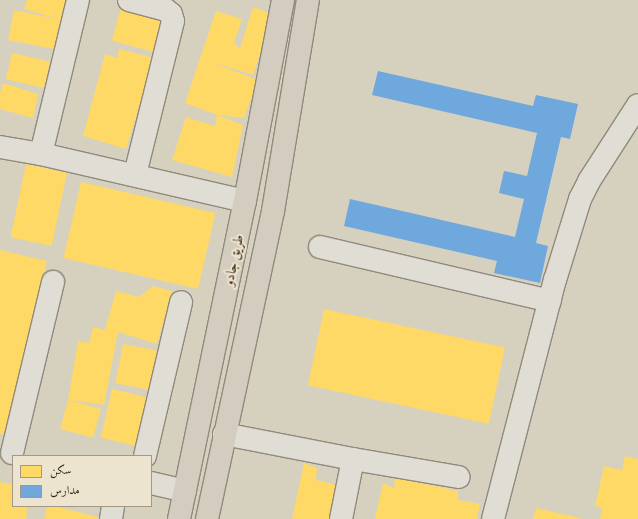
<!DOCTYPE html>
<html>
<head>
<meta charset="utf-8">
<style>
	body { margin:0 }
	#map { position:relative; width:638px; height:519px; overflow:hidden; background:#d6d0be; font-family:"EB Garamond",Amiri,serif }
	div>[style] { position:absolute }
	.homes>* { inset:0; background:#ffd966; transform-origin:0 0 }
	.schools>* { inset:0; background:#6fa8dc }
	.roads { filter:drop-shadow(1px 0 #90897d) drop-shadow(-1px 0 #90897d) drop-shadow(0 1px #90897d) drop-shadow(0 -1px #90897d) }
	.minor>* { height:22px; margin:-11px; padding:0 11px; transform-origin:11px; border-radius:11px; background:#e0ddd4 }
	.highway>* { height:22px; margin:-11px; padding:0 11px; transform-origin:11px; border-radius:11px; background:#d4cdbf }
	span { translate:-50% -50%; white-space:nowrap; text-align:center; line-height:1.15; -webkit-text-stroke:4px #ece4ce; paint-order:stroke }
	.street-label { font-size:14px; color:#372314 }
	.legend { position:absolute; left:12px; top:455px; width:140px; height:52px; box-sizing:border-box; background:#ece4ce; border:1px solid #a49784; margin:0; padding:5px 7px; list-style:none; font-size:12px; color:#372314 }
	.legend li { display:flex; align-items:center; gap:8px; height:20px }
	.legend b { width:20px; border:1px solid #a49784 }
</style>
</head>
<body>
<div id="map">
	<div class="homes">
		<div style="clip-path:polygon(27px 0,67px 0,54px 49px,8px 40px,14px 10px,58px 19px,24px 9px)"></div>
		<div style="left:122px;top:3px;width:43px;height:39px;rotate:15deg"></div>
		<div style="clip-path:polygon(253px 7px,273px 14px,253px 75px,209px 61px,258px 80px,244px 118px,217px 115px,243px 125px,232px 177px,172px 160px,186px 117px,215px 126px,217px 115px,185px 103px,216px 11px,242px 19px,234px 43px,240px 48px)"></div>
		<div style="clip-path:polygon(119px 49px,154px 58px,126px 149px,83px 136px,105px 54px,117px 58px)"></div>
		<div style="left:12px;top:53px;width:39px;height:27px;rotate:13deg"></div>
		<div style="clip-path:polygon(3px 83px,38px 94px,33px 118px,0 109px,0 93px)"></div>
		<div style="left:26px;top:164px;width:42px;height:75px;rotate:12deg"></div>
		<div style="left:81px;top:182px;width:138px;height:78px;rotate:13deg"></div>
		<div style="clip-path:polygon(0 250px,47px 261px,5px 435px,0 434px)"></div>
		<div style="clip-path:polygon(153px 286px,172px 291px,157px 344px,118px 332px,104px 405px,68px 400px,78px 341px,89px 343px,93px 327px,105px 330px,116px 291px,139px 297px)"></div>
		<div style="left:324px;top:309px;width:185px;height:78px;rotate:12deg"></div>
		<div style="left:123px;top:344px;width:37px;height:40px;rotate:11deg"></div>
		<div style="left:112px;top:389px;width:43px;height:50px;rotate:13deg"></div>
		<div style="left:68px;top:400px;width:34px;height:30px;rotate:15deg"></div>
		<div style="clip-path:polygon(625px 456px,638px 459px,638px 519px,600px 519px,602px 508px,595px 506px,604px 466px,622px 470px)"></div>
		<div style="clip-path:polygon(304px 463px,317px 468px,316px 480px,337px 485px,332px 519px,292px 519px)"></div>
		<div style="clip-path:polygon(394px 477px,458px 491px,458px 500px,480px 504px,477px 519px,375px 519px,383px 483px,395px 488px)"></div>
		<div style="clip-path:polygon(0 482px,13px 484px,13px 506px,28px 506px,26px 519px,0 519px)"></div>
		<div style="clip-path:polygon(47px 506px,54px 506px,98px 517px,98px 519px,44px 519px)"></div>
		<div style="clip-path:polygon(536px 508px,580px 518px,580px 519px,533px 519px)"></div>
	</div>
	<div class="schools">
		<div style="clip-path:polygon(378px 71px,533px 106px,536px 95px,578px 104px,570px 139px,561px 137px,536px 243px,548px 246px,540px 283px,494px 273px,497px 261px,344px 226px,350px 199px,515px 237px,524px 199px,499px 193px,504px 171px,527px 176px,537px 133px,372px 95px)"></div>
	</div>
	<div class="roads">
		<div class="minor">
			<div style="left:129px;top:0;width:38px;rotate:15deg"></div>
			<div style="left:166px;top:10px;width:6px;rotate:39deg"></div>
			<div style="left:171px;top:14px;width:7px;rotate:74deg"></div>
			<div style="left:173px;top:21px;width:159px;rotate:103.9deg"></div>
			<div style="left:0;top:147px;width:42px;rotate:9.7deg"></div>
			<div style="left:41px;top:154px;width:209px;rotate:13deg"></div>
			<div style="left:41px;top:154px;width:158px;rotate:-76.5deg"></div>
			<div style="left:320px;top:247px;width:236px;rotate:13.2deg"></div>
			<div style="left:224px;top:434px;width:131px;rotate:11deg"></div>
			<div style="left:353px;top:459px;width:107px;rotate:9.7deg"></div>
			<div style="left:12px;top:453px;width:176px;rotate:-76.5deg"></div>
			<div style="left:145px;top:456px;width:158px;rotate:-76.8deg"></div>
			<div style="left:151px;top:483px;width:35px;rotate:13deg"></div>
			<div style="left:111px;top:519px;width:13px;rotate:-81deg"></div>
			<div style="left:341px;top:519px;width:61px;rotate:-78.7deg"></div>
			<div style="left:493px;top:519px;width:247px;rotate:-75.5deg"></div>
			<div style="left:555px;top:280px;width:85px;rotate:-72.8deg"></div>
			<div style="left:580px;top:199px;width:20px;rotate:-63deg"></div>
			<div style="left:589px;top:181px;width:90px;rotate:-57.2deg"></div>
		</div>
		<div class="highway">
			<div style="left:179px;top:519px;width:325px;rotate:-78.3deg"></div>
			<div style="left:245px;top:201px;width:205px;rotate:-79.3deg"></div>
			<div style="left:207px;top:519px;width:315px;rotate:-77.9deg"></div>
			<div style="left:273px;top:211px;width:214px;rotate:-80.6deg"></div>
		</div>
	</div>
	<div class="street-label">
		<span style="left:233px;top:260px;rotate:-78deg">طريق جادو</span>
	</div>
	<ul class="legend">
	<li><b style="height:11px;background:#ffd966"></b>سكن</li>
	<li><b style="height:11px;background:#6fa8dc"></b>مدارس</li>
	</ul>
</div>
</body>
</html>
